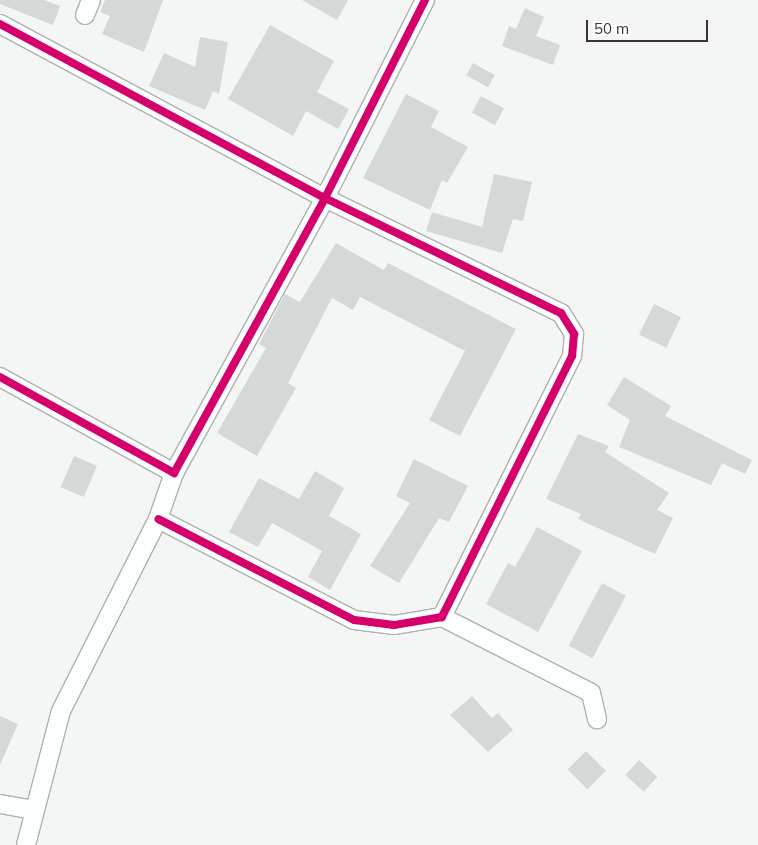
<!DOCTYPE html>
<html>
<head>
<meta charset="utf-8">
<style>
	body { margin:0 }
	#map { position:relative; width:758px; height:845px; overflow:hidden; background:#f4f6f5; font-family:Mulish,sans-serif }
	div>[style] { position:absolute }
	.building>* { inset:0; background:#d6d8d7; transform-origin:0 0 }
	.roads { filter:drop-shadow(1px 0 #afb1b0) drop-shadow(-1px 0 #afb1b0) drop-shadow(0 1px #afb1b0) drop-shadow(0 -1px #afb1b0) }
	.street>* { height:18px; margin:-9px; padding:0 9px; transform-origin:9px; border-radius:9px; background:#fdfefe }
	.cycleway>* { height:8px; margin:-4px; padding:0 4px; transform-origin:4px; border-radius:4px; background:#d6006c }
	span { translate:-50% -50%; white-space:nowrap; text-align:center; line-height:1.15; -webkit-text-stroke:4px #fff; paint-order:stroke }
	.scale { position:absolute; left:586px; top:20px; width:122px; height:22px; box-sizing:border-box; border:2px solid #343534; border-top:0; padding-left:6px; font-size:15px; line-height:18px; white-space:nowrap; color:#343534; -webkit-text-stroke:4px #fff; paint-order:stroke }
</style>
</head>
<body>
<div id="map">
	<div class="building">
		<div style="clip-path:polygon(0 0,44px 0,60px 6px,53px 25px,0 4px)"></div>
		<div style="clip-path:polygon(105px 0,163px 0,144px 52px,102px 34px,110px 16px,100px 12px)"></div>
		<div style="clip-path:polygon(302px 0,348px 0,337px 20px)"></div>
		<div style="clip-path:polygon(525px 8px,544px 17px,536px 36px,560px 45px,553px 65px,502px 46px,509px 26px,516px 29px)"></div>
		<div style="clip-path:polygon(270px 25px,334px 61px,317px 92px,349px 109px,338px 129px,306px 111px,293px 136px,228px 99px)"></div>
		<div style="clip-path:polygon(200px 37px,228px 42px,219px 94px,213px 91px,205px 110px,149px 86px,164px 53px,195px 67px)"></div>
		<div style="left:473px;top:63px;width:25px;height:14px;rotate:29deg"></div>
		<div style="clip-path:polygon(406px 94px,439px 111px,431px 127px,468px 147px,447px 183px,442px 180px,430px 210px,363px 178px)"></div>
		<div style="left:481px;top:96px;width:26px;height:19px;rotate:28deg"></div>
		<div style="clip-path:polygon(494px 174px,532px 182px,523px 221px,513px 219px,502px 253px,426px 231px,432px 212px,482px 227px)"></div>
		<div style="clip-path:polygon(336px 243px,384px 270px,388px 263px,516px 329px,460px 436px,429px 420px,465px 351px,360px 297px,353px 310px,332px 298px,288px 383px,296px 388px,257px 456px,217px 433px,266px 348px,259px 344px,285px 294px,300px 302px)"></div>
		<div style="left:654px;top:304px;width:30px;height:34px;rotate:26deg"></div>
		<div style="clip-path:polygon(624px 377px,671px 406px,665px 416px,752px 460px,745px 474px,722px 463px,711px 485px,619px 447px,630px 420px,607px 405px)"></div>
		<div style="clip-path:polygon(578px 434px,609px 446px,605px 452px,669px 493px,657px 510px,673px 518px,655px 554px,578px 519px,581px 514px,546px 499px)"></div>
		<div style="left:74px;top:456px;width:25px;height:34px;rotate:23deg"></div>
		<div style="clip-path:polygon(414px 459px,468px 486px,449px 522px,439px 518px,399px 583px,370px 566px,410px 503px,396px 496px)"></div>
		<div style="clip-path:polygon(315px 471px,344px 488px,329px 516px,361px 534px,330px 590px,308px 577px,322px 551px,272px 523px,258px 547px,229px 532px,259px 478px,299px 499px)"></div>
		<div style="clip-path:polygon(537px 527px,582px 551px,538px 632px,486px 604px,508px 563px,515px 567px)"></div>
		<div style="left:602px;top:583px;width:27px;height:71px;rotate:28deg"></div>
		<div style="clip-path:polygon(472px 696px,492px 718px,498px 713px,513px 730px,488px 752px,450px 715px)"></div>
		<div style="clip-path:polygon(0 716px,18px 724px,0 765px)"></div>
		<div style="left:586px;top:751px;width:28px;height:26px;rotate:45deg"></div>
		<div style="left:639px;top:760px;width:25px;height:20px;rotate:43deg"></div>
	</div>
	<div class="roads">
		<div class="street">
			<div style="left:85px;top:15px;width:16px;rotate:-68deg"></div>
			<div style="left:0;top:24px;width:369px;rotate:28.2deg"></div>
			<div style="left:325px;top:198px;width:263px;rotate:26deg"></div>
			<div style="left:561px;top:313px;width:25px;rotate:58deg"></div>
			<div style="left:574px;top:334px;width:22px;rotate:95deg"></div>
			<div style="left:572px;top:356px;width:292px;rotate:116.5deg"></div>
			<div style="left:442px;top:617px;width:49px;rotate:170.5deg"></div>
			<div style="left:394px;top:625px;width:40px;rotate:-172.9deg"></div>
			<div style="left:354px;top:620px;width:220px;rotate:-152.7deg"></div>
			<div style="left:0;top:377px;width:199px;rotate:28.9deg"></div>
			<div style="left:174px;top:473px;width:314px;rotate:-61.2deg"></div>
			<div style="left:325px;top:198px;width:222px;rotate:-63.2deg"></div>
			<div style="left:442px;top:617px;width:167px;rotate:27deg"></div>
			<div style="left:591px;top:693px;width:27px;rotate:77deg"></div>
			<div style="left:0;top:804px;width:34px;rotate:10deg"></div>
			<div style="left:26px;top:845px;width:138px;rotate:-75.4deg"></div>
			<div style="left:61px;top:711px;width:215px;rotate:-63.2deg"></div>
			<div style="left:158px;top:519px;width:49px;rotate:-70.8deg"></div>
		</div>
	</div>
	<div class="cycleway">
		<div style="left:0;top:24px;width:369px;rotate:28.2deg"></div>
		<div style="left:325px;top:198px;width:263px;rotate:26deg"></div>
		<div style="left:561px;top:313px;width:25px;rotate:58deg"></div>
		<div style="left:574px;top:334px;width:22px;rotate:95deg"></div>
		<div style="left:572px;top:356px;width:292px;rotate:116.5deg"></div>
		<div style="left:442px;top:617px;width:49px;rotate:170.5deg"></div>
		<div style="left:394px;top:625px;width:40px;rotate:-172.9deg"></div>
		<div style="left:354px;top:620px;width:220px;rotate:-152.7deg"></div>
		<div style="left:0;top:377px;width:199px;rotate:28.9deg"></div>
		<div style="left:174px;top:473px;width:314px;rotate:-61.2deg"></div>
		<div style="left:325px;top:198px;width:222px;rotate:-63.2deg"></div>
	</div>
	<div class="scale">50 m</div>
</div>
</body>
</html>
